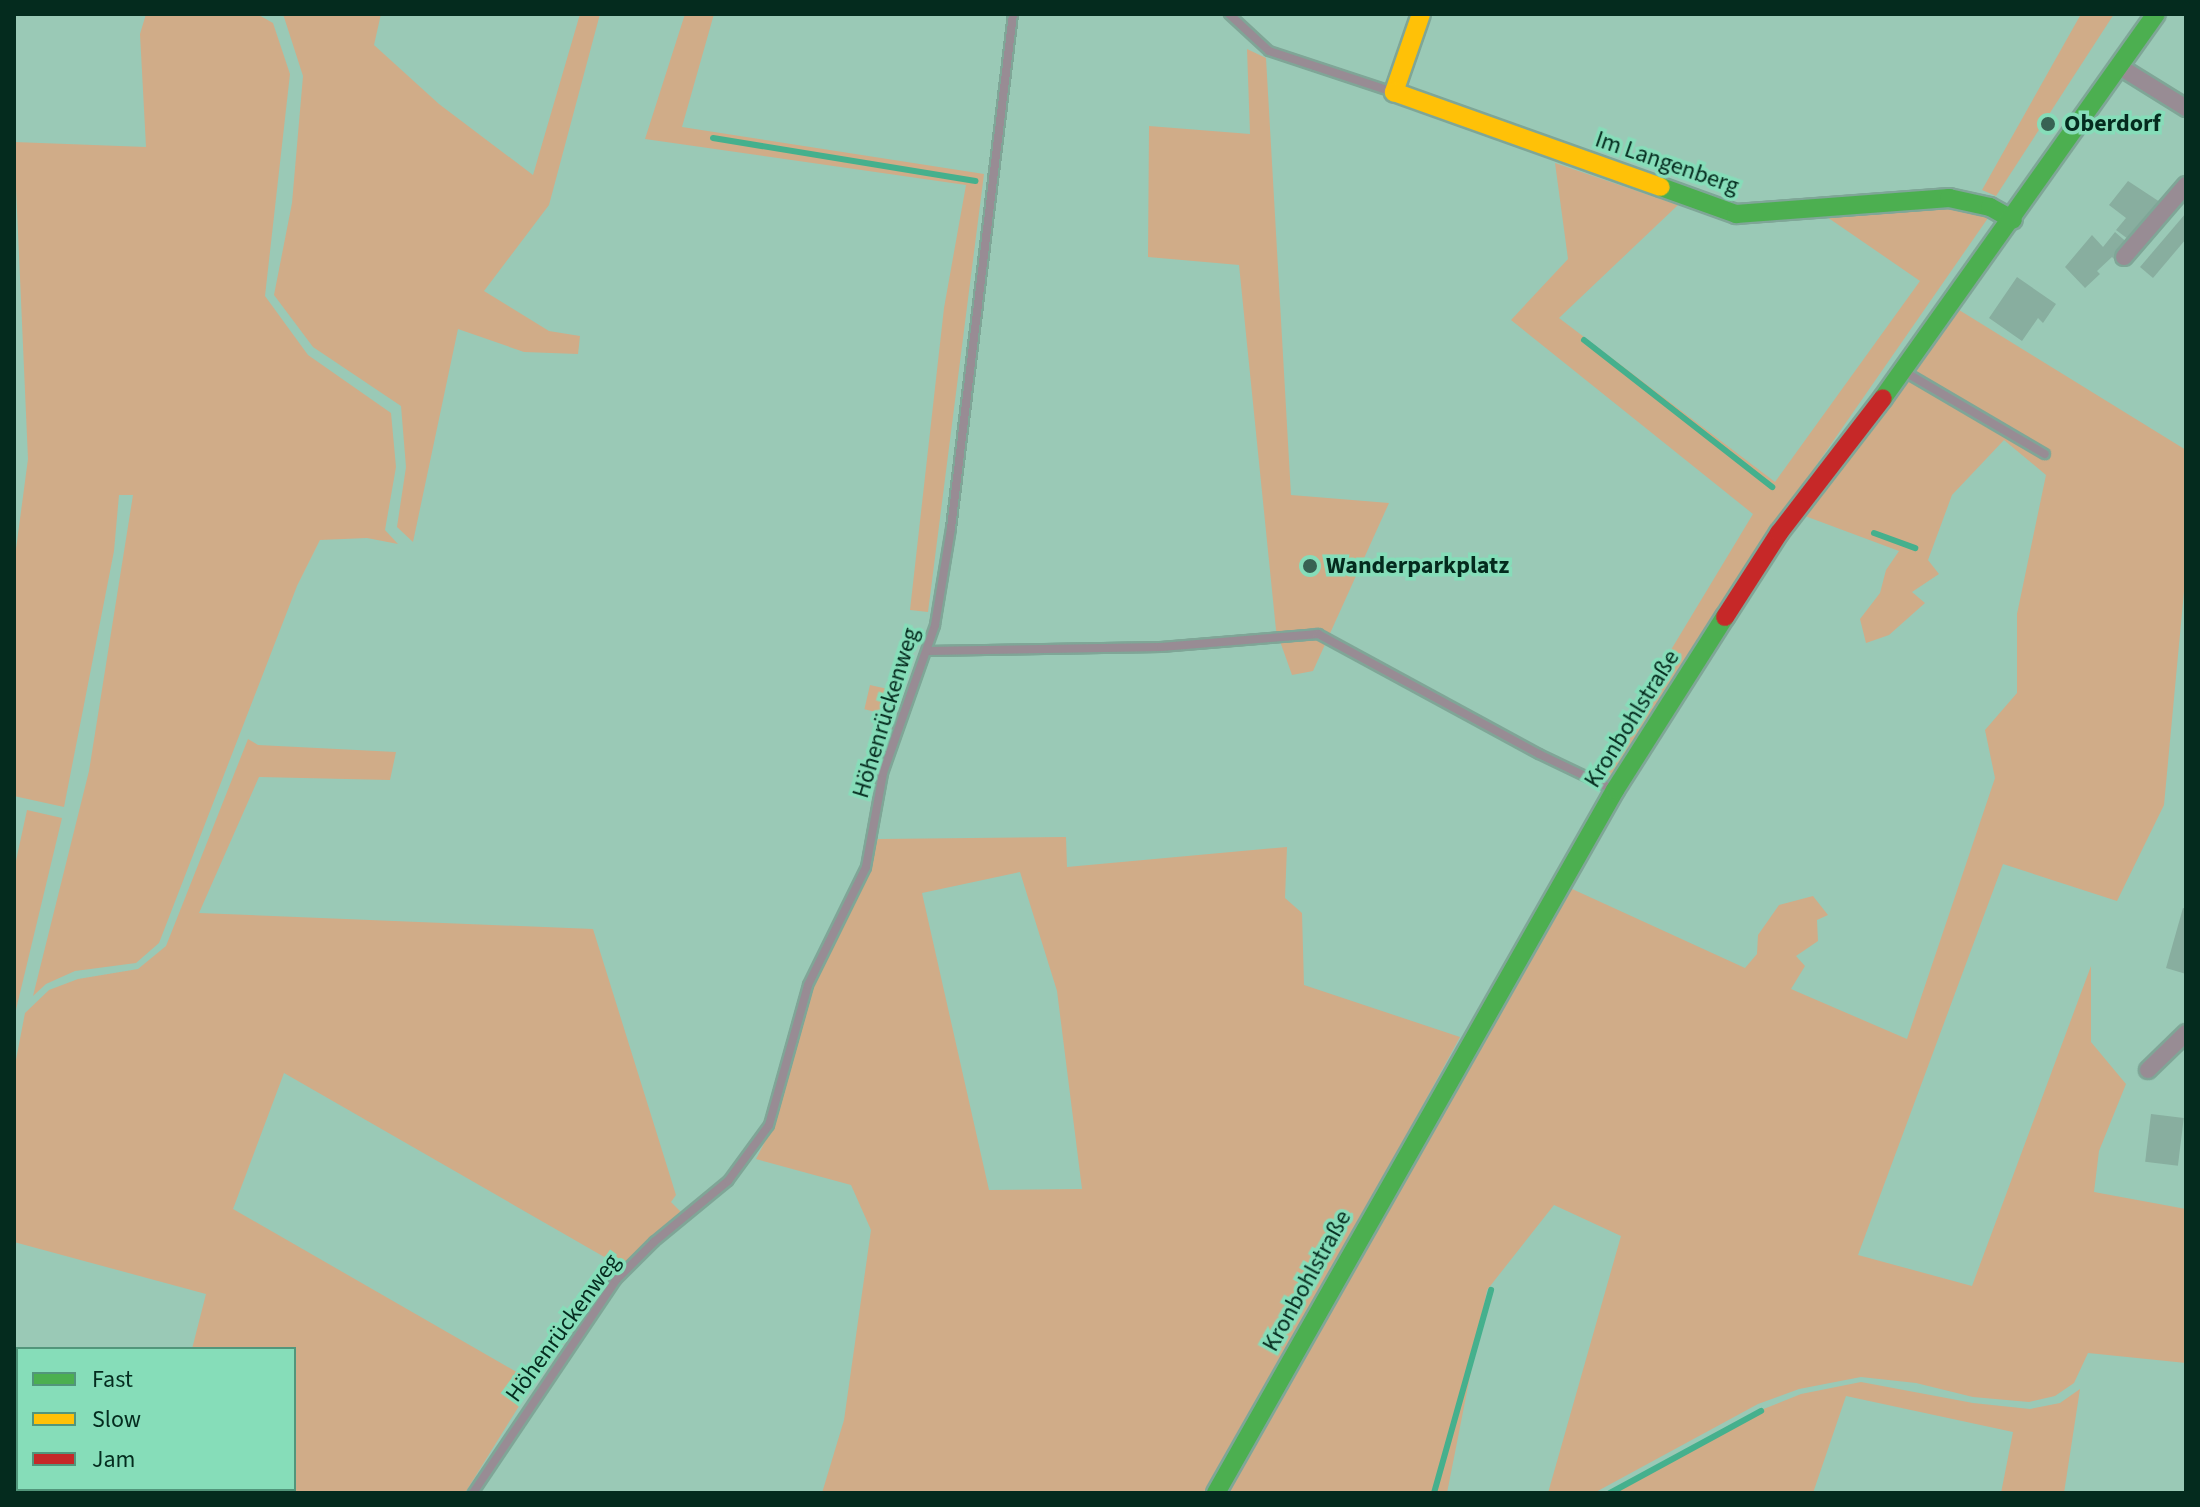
<!DOCTYPE html>
<html>
<head>
<meta charset="utf-8">
<style>
	body { margin:0 }
	#map { position:relative; width:2200px; height:1507px; overflow:hidden; background:#9ac9b6; font-family:"Source Sans 3",sans-serif }
	div>[style] { position:absolute }
	.green>* { inset:0; background:#d0ac88; transform-origin:0 0 }
	.stream>* { height:6px; margin:-3px; padding:0 3px; transform-origin:3px; border-radius:3px; background:#45b08d }
	.building>* { inset:0; background:#88ae9f; transform-origin:0 0 }
	.roads { filter:drop-shadow(2px 0 #7fa697) drop-shadow(-2px 0 #7fa697) drop-shadow(0 2px #7fa697) drop-shadow(0 -2px #7fa697) }
	.lane>* { height:8px; margin:-4px; padding:0 4px; transform-origin:4px; border-radius:4px; background:#988c94 }
	.street>* { height:16px; margin:-8px; padding:0 8px; transform-origin:8px; border-radius:8px; background:#988c94 }
	.fast>* { height:18px; margin:-9px; padding:0 9px; transform-origin:9px; border-radius:9px; background:#4caf50 }
	.slow>* { height:18px; margin:-9px; padding:0 9px; transform-origin:9px; border-radius:9px; background:#ffc107 }
	.jam>* { height:18px; margin:-9px; padding:0 9px; transform-origin:9px; border-radius:9px; background:#c62828 }
	.dots>* { width:22px; height:22px; translate:-50% -50%; box-sizing:border-box; border:4px solid #86ddb9; border-radius:50% }
	span { translate:-50% -50%; white-space:nowrap; text-align:center; line-height:1.15; -webkit-text-stroke:7px #86ddb9; paint-order:stroke }
	.poi-label { font-size:24px; color:#042b1e; font-weight:700 }
	.left { translate:0 -50%; text-align:left }
	.street-label { font-size:24px; color:#042b1e }
	.frame { position:absolute; inset:0; border:16px solid #042b1e; pointer-events:none }
	.legend { position:absolute; left:16px; top:1347px; width:280px; height:144px; box-sizing:border-box; background:#86ddb9; border:2px solid #52967b; margin:0; padding:10px 14px; list-style:none; font-size:24px; color:#042b1e }
	.legend li { display:flex; align-items:center; gap:16px; height:40px }
	.legend b { width:40px; border:2px solid #52967b }
</style>
</head>
<body>
<div id="map">
	<div class="green">
		<div style="clip-path:polygon(146px 14px,257px 14px,273px 23px,290px 74px,265px 296px,308px 355px,391px 413px,396px 467px,385px 530px,398px 544px,367px 538px,320px 540px,297px 586px,159px 943px,136px 963px,75px 971px,46px 984px,33px 996px,89px 771px,133px 495px,119px 495px,114px 551px,64px 807px,14px 796px,14px 564px,28px 459px,14px 142px,146px 147px,140px 34px)"></div>
		<div style="clip-path:polygon(283px 14px,381px 14px,374px 45px,439px 104px,533px 175px,580px 14px,600px 14px,549px 205px,484px 291px,549px 331px,580px 336px,578px 354px,524px 352px,458px 329px,413px 542px,397px 527px,406px 467px,401px 406px,313px 347px,274px 295px,292px 203px,303px 76px)"></div>
		<div style="clip-path:polygon(685px 14px,714px 14px,682px 127px,984px 174px,928px 612px,910px 610px,944px 308px,966px 185px,645px 139px)"></div>
		<div style="clip-path:polygon(2081px 14px,2114px 14px,1996px 196px,1982px 190px)"></div>
		<div style="clip-path:polygon(1247px 49px,1266px 58px,1291px 495px,1389px 503px,1313px 671px,1292px 675px,1276px 630px,1239px 265px,1148px 257px,1149px 126px,1250px 134px)"></div>
		<div style="clip-path:polygon(1555px 163px,1678px 205px,1559px 318px,1775px 482px,1920px 281px,1827px 217px,1950px 206px,1988px 218px,1795px 496px,1611px 781px,1596px 774px,1753px 514px,1511px 320px,1568px 259px)"></div>
		<div style="clip-path:polygon(1951px 305px,2186px 450px,2186px 570px,2164px 805px,2117px 901px,2003px 864px,1858px 1255px,1972px 1286px,2091px 966px,2091px 1042px,2126px 1084px,2099px 1151px,2094px 1192px,2186px 1209px,2186px 1363px,2088px 1353px,2074px 1383px,2055px 1396px,2029px 1402px,1973px 1397px,1916px 1383px,1861px 1377px,1799px 1389px,1758px 1404px,1594px 1493px,1548px 1493px,1621px 1236px,1554px 1205px,1487px 1290px,1447px 1493px,1227px 1493px,1570px 888px,1745px 968px,1757px 954px,1758px 935px,1779px 905px,1813px 896px,1828px 915px,1817px 920px,1818px 941px,1796px 956px,1805px 966px,1791px 989px,1907px 1039px,1995px 778px,1985px 730px,2017px 693px,2017px 614px,2046px 475px,2004px 440px,1952px 495px,1928px 560px,1939px 574px,1912px 592px,1925px 603px,1889px 635px,1866px 643px,1860px 619px,1880px 593px,1886px 570px,1899px 551px,1805px 516px)"></div>
		<div style="left:870px;top:685px;width:26px;height:25px;rotate:13deg"></div>
		<div style="clip-path:polygon(248px 739px,258px 745px,396px 752px,390px 780px,259px 777px,199px 913px,593px 929px,676px 1195px,671px 1202px,681px 1212px,620px 1266px,284px 1073px,233px 1209px,534px 1382px,465px 1493px,157px 1493px,158px 1489px,294px 1489px,294px 1349px,192px 1349px,206px 1294px,14px 1242px,14px 1070px,25px 1013px,49px 990px,78px 979px,138px 969px,166px 946px)"></div>
		<div style="clip-path:polygon(27px 810px,62px 818px,14px 1018px,14px 870px)"></div>
		<div style="clip-path:polygon(evenodd,1066px 837px,1067px 867px,1287px 847px,1285px 898px,1302px 913px,1304px 985px,1460px 1037px,1282px 1364px,1204px 1493px,822px 1493px,844px 1420px,871px 1230px,851px 1185px,756px 1159px,773px 1126px,811px 987px,846px 919px,878px 839px,1066px 837px,1020px 872px,1057px 991px,1082px 1189px,989px 1190px,922px 893px,1020px 872px)"></div>
		<div style="clip-path:polygon(1861px 1382px,1973px 1403px,2030px 1409px,2060px 1403px,2080px 1389px,2064px 1493px,2001px 1493px,2013px 1432px,1846px 1396px,1813px 1493px,1608px 1493px,1761px 1410px,1801px 1394px)"></div>
	</div>
	<div class="stream">
		<div style="left:713px;top:138px;width:266px;rotate:9.3deg"></div>
		<div style="left:1584px;top:340px;width:239px;rotate:38deg"></div>
		<div style="left:1874px;top:533px;width:44px;rotate:20.1deg"></div>
		<div style="left:1434px;top:1493px;width:211px;rotate:-74.3deg"></div>
		<div style="left:1610px;top:1493px;width:172px;rotate:-28.5deg"></div>
	</div>
	<div class="building">
		<div style="clip-path:polygon(2128px 181px,2163px 204px,2132px 242px,2116px 230px,2126px 218px,2109px 205px)"></div>
		<div style="clip-path:polygon(2186px 213px,2186px 239px,2153px 278px,2140px 267px)"></div>
		<div style="clip-path:polygon(2115px 232px,2130px 245px,2117px 262px,2112px 257px,2097px 271px,2100px 274px,2085px 288px,2065px 267px,2092px 235px,2103px 247px)"></div>
		<div style="clip-path:polygon(2017px 277px,2056px 304px,2043px 323px,2038px 318px,2022px 341px,1989px 318px)"></div>
		<div style="clip-path:polygon(2183px 908px,2186px 909px,2186px 974px,2166px 968px)"></div>
		<div style="left:2151px;top:1114px;width:33px;height:48px;rotate:7deg"></div>
	</div>
	<div class="roads">
		<div class="lane">
			<div style="left:1229px;top:14px;width:54px;rotate:42.8deg"></div>
			<div style="left:1269px;top:51px;width:131px;rotate:18.3deg"></div>
			<div style="left:1905px;top:372px;width:162px;rotate:30.4deg"></div>
			<div style="left:927px;top:651px;width:234px;rotate:-1deg"></div>
			<div style="left:1161px;top:647px;width:158px;rotate:-4.7deg"></div>
			<div style="left:1318px;top:634px;width:251px;rotate:28.5deg"></div>
			<div style="left:1539px;top:754px;width:83px;rotate:25.6deg"></div>
			<div style="left:473px;top:1493px;width:257px;rotate:-56.1deg"></div>
			<div style="left:616px;top:1280px;width:54px;rotate:-45deg"></div>
			<div style="left:654px;top:1242px;width:96px;rotate:-39.5deg"></div>
			<div style="left:728px;top:1181px;width:69px;rotate:-53.8deg"></div>
			<div style="left:769px;top:1125px;width:145px;rotate:-74.4deg"></div>
			<div style="left:808px;top:985px;width:131px;rotate:-63.8deg"></div>
			<div style="left:866px;top:867px;width:96px;rotate:-79.7deg"></div>
			<div style="left:883px;top:773px;width:157px;rotate:-70.6deg"></div>
			<div style="left:935px;top:625px;width:98px;rotate:-80.6deg"></div>
			<div style="left:951px;top:528px;width:518px;rotate:-83.12deg"></div>
		</div>
		<div class="street">
			<div style="left:2120px;top:67px;width:78px;rotate:31.8deg"></div>
			<div style="left:2124px;top:257px;width:95px;rotate:-49.3deg"></div>
			<div style="left:2148px;top:1070px;width:53px;rotate:-44.2deg"></div>
		</div>
		<div class="fast">
			<div style="left:1661px;top:187px;width:80px;rotate:19.8deg"></div>
			<div style="left:1736px;top:214px;width:214px;rotate:-4.3deg"></div>
			<div style="left:1949px;top:198px;width:42px;rotate:12.4deg"></div>
			<div style="left:1990px;top:207px;width:26px;rotate:29deg"></div>
			<div style="left:1883px;top:398px;width:471px;rotate:-54.6deg"></div>
			<div style="left:1216px;top:1493px;width:808px;rotate:-60.42deg"></div>
			<div style="left:1615px;top:790px;width:205px;rotate:-57.6deg"></div>
		</div>
		<div class="slow">
			<div style="left:1421px;top:14px;width:83px;rotate:109.1deg"></div>
			<div style="left:1394px;top:92px;width:283px;rotate:19.6deg"></div>
		</div>
		<div class="jam">
			<div style="left:1725px;top:617px;width:100px;rotate:-57.3deg"></div>
			<div style="left:1779px;top:533px;width:170px;rotate:-52.4deg"></div>
		</div>
	</div>
	<div class="dots">
		<div style="left:2048px;top:124px;background:#386253"></div>
		<div style="left:1310px;top:566px;background:#386253"></div>
	</div>
	<div class="poi-label">
		<span class="left" style="left:2064px;top:124px">Oberdorf</span>
		<span class="left" style="left:1326px;top:566px">Wanderparkplatz</span>
	</div>
	<div class="street-label">
		<span style="left:1667px;top:163px;rotate:19deg">Im Langenberg</span>
		<span style="left:886px;top:713px;rotate:-73deg">Höhenrückenweg</span>
		<span style="left:1632px;top:719px;rotate:-58deg">Kronbohlstraße</span>
		<span style="left:1307px;top:1281px;rotate:-61deg">Kronbohlstraße</span>
		<span style="left:563px;top:1328px;rotate:-54deg">Höhenrückenweg</span>
	</div>
	<div class="frame"></div>
	<ul class="legend">
	<li><b style="height:10px;background:#4caf50"></b>Fast</li>
	<li><b style="height:10px;background:#ffc107"></b>Slow</li>
	<li><b style="height:10px;background:#c62828"></b>Jam</li>
	</ul>
</div>
</body>
</html>
